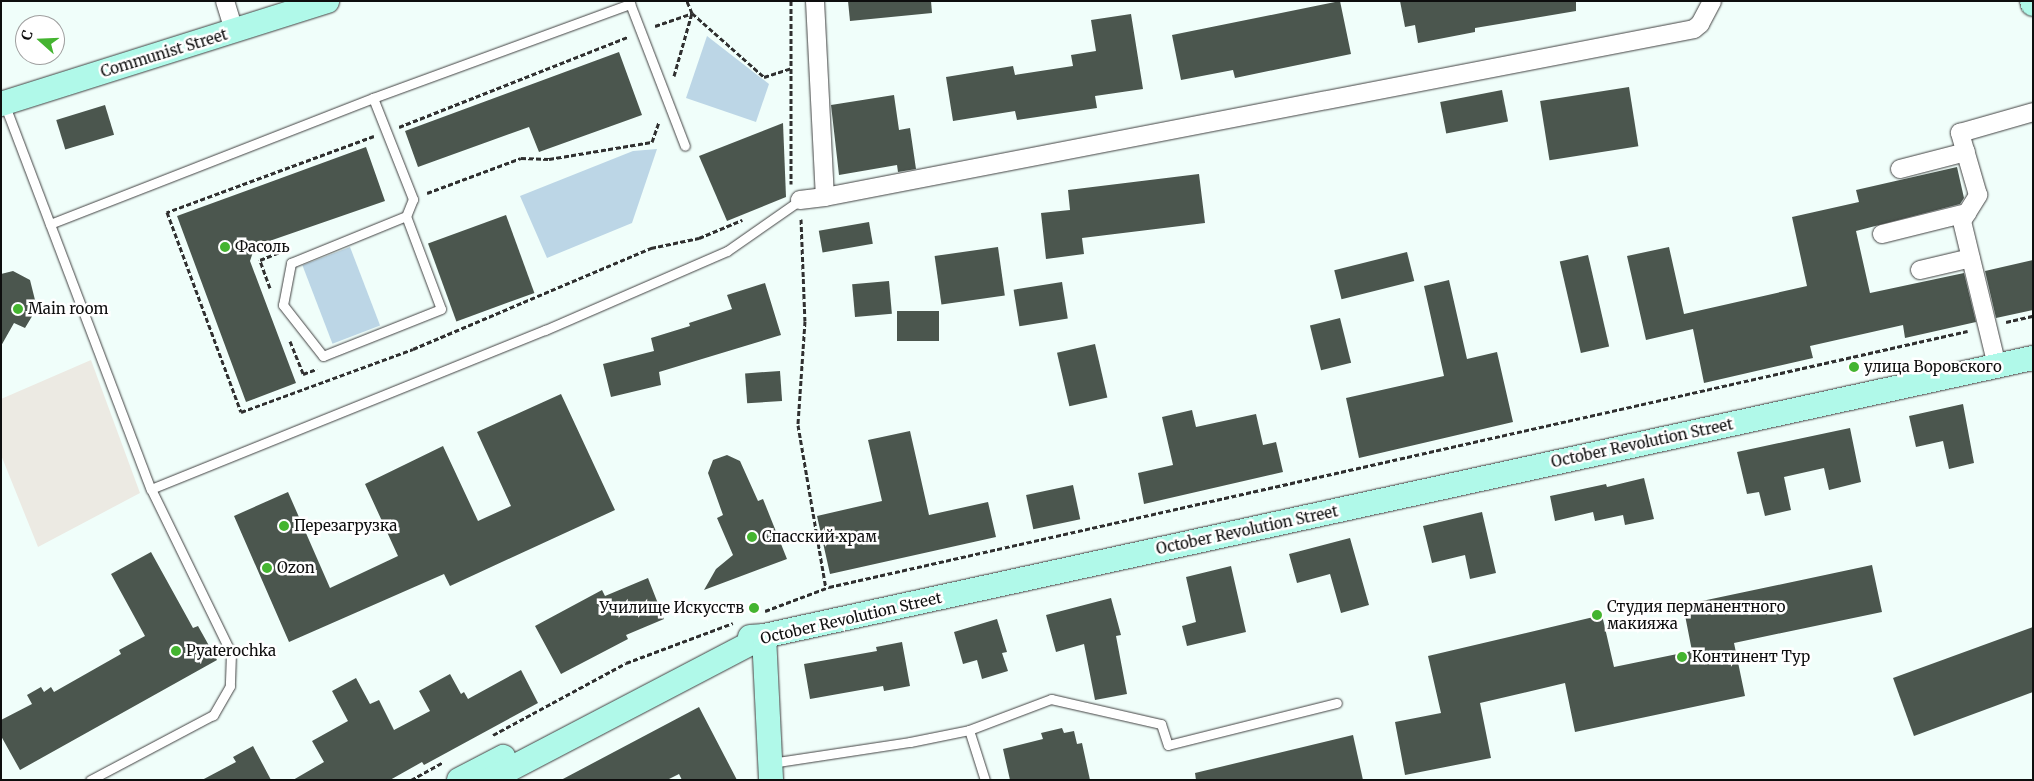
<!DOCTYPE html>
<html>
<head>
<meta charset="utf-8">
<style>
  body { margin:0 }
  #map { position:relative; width:2034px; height:781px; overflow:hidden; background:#f0fefa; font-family:Merriweather,serif }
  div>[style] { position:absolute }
  .industrial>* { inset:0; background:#eceae3 }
  .green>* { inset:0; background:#bcd6e6; transform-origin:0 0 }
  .building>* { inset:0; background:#4b564e; transform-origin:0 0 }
  .path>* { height:3px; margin-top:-1.5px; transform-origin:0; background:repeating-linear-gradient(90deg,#303030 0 5px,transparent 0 7.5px) }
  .roads { filter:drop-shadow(0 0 1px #414141) drop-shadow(0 0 1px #414141) }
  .lane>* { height:9px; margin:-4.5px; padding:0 4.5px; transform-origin:4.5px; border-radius:4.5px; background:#fff }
  .street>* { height:18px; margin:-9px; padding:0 9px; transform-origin:9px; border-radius:9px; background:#fff }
  .secondary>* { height:24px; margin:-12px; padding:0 12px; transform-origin:12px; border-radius:12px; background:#b0f9e9 }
  .dots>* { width:14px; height:14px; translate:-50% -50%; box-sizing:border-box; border:2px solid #fff; border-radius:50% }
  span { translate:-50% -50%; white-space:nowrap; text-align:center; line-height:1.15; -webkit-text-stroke:5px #fff; paint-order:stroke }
  .street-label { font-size:15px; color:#0e0e0e }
  .poi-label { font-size:15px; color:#0e0e0e }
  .left { translate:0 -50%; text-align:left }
  .right { translate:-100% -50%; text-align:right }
  .frame { position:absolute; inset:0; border:2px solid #0e0e0e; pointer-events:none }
  .north { position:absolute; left:15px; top:15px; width:50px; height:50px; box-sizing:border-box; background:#fff; border:1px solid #9f9f9f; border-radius:50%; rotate:290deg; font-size:14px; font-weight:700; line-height:20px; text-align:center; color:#0e0e0e }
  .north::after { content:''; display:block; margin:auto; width:18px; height:22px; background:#44b430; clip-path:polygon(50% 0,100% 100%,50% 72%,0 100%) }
</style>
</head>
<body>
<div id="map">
  <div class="industrial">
    <div style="clip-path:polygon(91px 360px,140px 493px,38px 547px,1px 455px,1px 399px)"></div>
  </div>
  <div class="green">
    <div style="clip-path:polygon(707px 36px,769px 84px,756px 122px,686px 98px)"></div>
    <div style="clip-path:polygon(657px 149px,632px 223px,547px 258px,520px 196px,633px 151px)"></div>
    <div style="left:350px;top:247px;width:84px;height:51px;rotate:69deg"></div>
  </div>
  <div class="building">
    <div style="clip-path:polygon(848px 1px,931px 1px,932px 13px,850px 21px)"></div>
    <div style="clip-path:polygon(1340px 1px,1351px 54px,1235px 78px,1233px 70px,1181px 80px,1172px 35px)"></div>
    <div style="clip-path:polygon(1400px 1px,1576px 1px,1576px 11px,1475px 28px,1475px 32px,1418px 43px,1415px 25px,1405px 27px)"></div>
    <div style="clip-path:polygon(1131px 14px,1143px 89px,1095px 96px,1097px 108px,1017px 120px,1015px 111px,953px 121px,946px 77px,1013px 66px,1015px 75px,1073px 66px,1071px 55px,1096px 51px,1091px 20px)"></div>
    <div style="clip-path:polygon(619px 52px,642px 115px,539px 152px,529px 127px,418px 167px,405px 131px)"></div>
    <div style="left:1629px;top:87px;width:60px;height:90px;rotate:81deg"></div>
    <div style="left:1502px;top:90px;width:32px;height:63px;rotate:79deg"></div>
    <div style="clip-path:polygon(894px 95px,899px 130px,910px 128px,916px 169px,898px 172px,897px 165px,839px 175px,831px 105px)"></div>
    <div style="left:105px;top:105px;width:31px;height:51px;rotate:73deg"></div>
    <div style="clip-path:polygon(783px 123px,786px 197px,727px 221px,699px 156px)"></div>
    <div style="clip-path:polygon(366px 147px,385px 201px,255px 246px,250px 261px,296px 383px,246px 402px,177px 216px)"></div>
    <div style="clip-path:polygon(1957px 167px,1964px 198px,1960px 204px,1856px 231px,1870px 293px,1964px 273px,1976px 322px,1905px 338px,1903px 325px,1810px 346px,1813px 358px,1704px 383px,1693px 329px,1646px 340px,1627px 256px,1669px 247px,1684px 314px,1807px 286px,1792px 217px,1859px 202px,1856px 190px)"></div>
    <div style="clip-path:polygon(1199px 174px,1205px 223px,1082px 238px,1084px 254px,1046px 259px,1041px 213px,1070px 210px,1068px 190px)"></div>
    <div style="left:506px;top:215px;width:83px;height:83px;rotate:70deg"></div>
    <div style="left:869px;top:222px;width:22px;height:51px;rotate:80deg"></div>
    <div style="left:998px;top:247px;width:49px;height:64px;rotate:82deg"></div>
    <div style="left:1407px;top:252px;width:30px;height:75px;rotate:76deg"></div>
    <div style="left:1588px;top:255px;width:94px;height:29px;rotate:77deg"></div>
    <div style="clip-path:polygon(2033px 260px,2033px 310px,1996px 318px,1985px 271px)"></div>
    <div style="clip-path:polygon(13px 271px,30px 280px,37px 308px,25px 328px,14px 323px,1px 346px,1px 274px)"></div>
    <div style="clip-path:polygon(1449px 280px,1467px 359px,1497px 352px,1513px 422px,1359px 458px,1346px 398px,1444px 376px,1424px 286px)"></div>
    <div style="left:889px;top:281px;width:33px;height:37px;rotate:85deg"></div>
    <div style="left:1062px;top:282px;width:37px;height:49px;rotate:81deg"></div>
    <div style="clip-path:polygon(765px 283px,781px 335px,659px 372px,661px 385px,611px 397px,603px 364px,654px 351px,651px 338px,690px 326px,689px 323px,732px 309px,727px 295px)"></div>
    <div style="left:939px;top:311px;width:30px;height:42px;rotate:90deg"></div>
    <div style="left:1340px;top:318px;width:46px;height:31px;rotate:76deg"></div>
    <div style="left:1095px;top:344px;width:55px;height:39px;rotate:77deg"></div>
    <div style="left:780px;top:371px;width:30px;height:35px;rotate:86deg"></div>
    <div style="clip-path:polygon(561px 394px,615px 510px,450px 586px,444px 574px,289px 642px,234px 516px,288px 492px,330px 588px,398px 556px,365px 484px,443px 446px,478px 521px,511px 506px,477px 432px)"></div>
    <div style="clip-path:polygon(1963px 404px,1974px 463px,1949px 469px,1943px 441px,1916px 447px,1909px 416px)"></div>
    <div style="clip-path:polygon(1192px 410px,1196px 427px,1256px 414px,1263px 445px,1276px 442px,1283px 472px,1144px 504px,1138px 473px,1173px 465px,1162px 417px)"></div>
    <div style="clip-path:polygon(1850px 428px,1861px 482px,1829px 490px,1824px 468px,1784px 477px,1791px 510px,1765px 516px,1759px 492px,1747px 494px,1737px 452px)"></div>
    <div style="clip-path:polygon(910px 431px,929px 515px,988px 502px,996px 537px,830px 574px,817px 516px,882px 501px,868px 440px)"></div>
    <div style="clip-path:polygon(727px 455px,740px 461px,758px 501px,763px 499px,787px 559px,704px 590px,716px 569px,733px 555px,717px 518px,723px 515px,708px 473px,713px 460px)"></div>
    <div style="clip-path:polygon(1644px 478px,1654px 519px,1625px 525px,1623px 515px,1595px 521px,1593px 512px,1555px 521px,1550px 496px,1606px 484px,1607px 487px)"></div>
    <div style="left:1073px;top:485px;width:35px;height:48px;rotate:78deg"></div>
    <div style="clip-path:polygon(1482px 512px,1496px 573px,1470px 579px,1465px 555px,1432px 563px,1423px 526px)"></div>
    <div style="clip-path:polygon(1350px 538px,1369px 605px,1341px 613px,1330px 574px,1297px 583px,1289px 554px)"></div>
    <div style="clip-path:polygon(151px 552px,193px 628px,198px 626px,217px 660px,20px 770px,1px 736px,1px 720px,32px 704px,27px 695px,41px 687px,44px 692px,51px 687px,54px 692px,121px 654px,119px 650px,145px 636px,111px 574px)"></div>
    <div style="clip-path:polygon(1872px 565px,1882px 612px,1734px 643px,1745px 696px,1575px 732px,1565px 683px,1480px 703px,1491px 758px,1405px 775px,1395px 722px,1441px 713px,1428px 656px,1602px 615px,1614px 667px,1692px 651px,1683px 605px)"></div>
    <div style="clip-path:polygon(1231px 566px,1246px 632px,1187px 646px,1182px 626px,1196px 622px,1186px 577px)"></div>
    <div style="clip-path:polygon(648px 578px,664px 619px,626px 635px,628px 639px,561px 674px,535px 626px,602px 590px,605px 596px)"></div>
    <div style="clip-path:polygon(1111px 598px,1121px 635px,1116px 636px,1127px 694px,1095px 700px,1084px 644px,1056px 652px,1046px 615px)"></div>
    <div style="clip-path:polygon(997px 619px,1007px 652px,1002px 653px,1008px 671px,982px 679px,977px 660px,963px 664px,954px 632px)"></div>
    <div style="clip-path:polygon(2033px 627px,2033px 692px,1914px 736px,1893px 678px)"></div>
    <div style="clip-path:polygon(902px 642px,910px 686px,884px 691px,883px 686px,810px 699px,804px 664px,877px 651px,876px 647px)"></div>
    <div style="clip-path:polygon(521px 670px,538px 703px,424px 765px,422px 762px,390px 780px,293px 780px,324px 762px,312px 741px,348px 721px,332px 691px,356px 678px,370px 704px,379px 700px,394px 730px,430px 711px,419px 691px,450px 674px,461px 694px,464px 692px,468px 699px)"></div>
    <div style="clip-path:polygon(699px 707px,737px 780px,682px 780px,679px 774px,667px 780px,561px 780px)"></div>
    <div style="clip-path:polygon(1062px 728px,1064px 733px,1074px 731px,1077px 744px,1082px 743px,1090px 780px,1010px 780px,1003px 749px,1043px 739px,1041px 733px)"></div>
    <div style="clip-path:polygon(1353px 735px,1363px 780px,1196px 780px,1195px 773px)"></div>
    <div style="clip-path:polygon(253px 746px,271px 780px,202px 780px,236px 762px,233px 757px)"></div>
  </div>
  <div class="path">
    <div style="left:791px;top:1px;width:183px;rotate:90deg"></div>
    <div style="left:655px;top:26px;width:39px;rotate:-19deg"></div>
    <div style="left:692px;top:13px;width:13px;rotate:-113deg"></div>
    <div style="left:674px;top:76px;width:66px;rotate:-74.1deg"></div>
    <div style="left:692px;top:13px;width:96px;rotate:41.6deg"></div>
    <div style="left:764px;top:77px;width:28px;rotate:-18deg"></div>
    <div style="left:399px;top:127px;width:246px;rotate:-21.5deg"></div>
    <div style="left:374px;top:136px;width:221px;rotate:159.8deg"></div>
    <div style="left:167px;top:212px;width:213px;rotate:69.7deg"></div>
    <div style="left:241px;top:412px;width:183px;rotate:-20.1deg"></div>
    <div style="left:413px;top:349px;width:259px;rotate:-23deg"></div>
    <div style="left:651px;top:248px;width:49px;rotate:-11.8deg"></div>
    <div style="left:699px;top:238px;width:47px;rotate:-22.7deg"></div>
    <div style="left:427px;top:193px;width:100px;rotate:-20.4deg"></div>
    <div style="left:521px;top:158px;width:28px;rotate:2deg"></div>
    <div style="left:549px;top:159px;width:104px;rotate:-9.4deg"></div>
    <div style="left:652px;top:142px;width:21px;rotate:-71deg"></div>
    <div style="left:801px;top:219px;width:102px;rotate:87.8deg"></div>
    <div style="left:805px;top:321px;width:104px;rotate:93.9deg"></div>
    <div style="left:798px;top:425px;width:165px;rotate:80.3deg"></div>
    <div style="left:270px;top:288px;width:30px;rotate:-110deg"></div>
    <div style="left:260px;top:260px;width:22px;rotate:-22deg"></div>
    <div style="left:2006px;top:322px;width:28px;rotate:-13deg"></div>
    <div style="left:290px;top:341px;width:35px;rotate:68deg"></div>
    <div style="left:303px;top:374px;width:15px;rotate:-20deg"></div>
    <div style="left:765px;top:611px;width:68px;rotate:-20.6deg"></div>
    <div style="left:829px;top:587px;width:1167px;rotate:-12.67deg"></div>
    <div style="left:493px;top:735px;width:151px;rotate:-28.4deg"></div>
    <div style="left:626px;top:663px;width:114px;rotate:-20.5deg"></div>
    <div style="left:411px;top:780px;width:37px;rotate:-29deg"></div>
  </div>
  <div class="roads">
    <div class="lane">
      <div style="left:629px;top:1px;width:155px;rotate:68.9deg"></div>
      <div style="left:373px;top:98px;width:109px;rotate:68.4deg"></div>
      <div style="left:413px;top:199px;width:18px;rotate:112deg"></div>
      <div style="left:406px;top:216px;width:99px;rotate:69.4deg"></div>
      <div style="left:441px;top:309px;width:127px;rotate:158.3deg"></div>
      <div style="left:323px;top:356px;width:65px;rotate:-128.1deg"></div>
      <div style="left:283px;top:305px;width:43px;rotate:-79.2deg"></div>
      <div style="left:291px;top:263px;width:124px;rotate:-22.2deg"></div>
      <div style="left:4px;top:103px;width:413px;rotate:69.2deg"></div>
      <div style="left:151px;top:489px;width:182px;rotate:64deg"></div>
      <div style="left:231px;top:653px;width:33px;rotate:92deg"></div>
      <div style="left:230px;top:686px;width:34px;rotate:120deg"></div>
      <div style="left:213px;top:715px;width:139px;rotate:152.1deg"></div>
      <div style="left:50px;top:224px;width:347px;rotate:-21.3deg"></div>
      <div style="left:373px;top:98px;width:274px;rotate:-20.1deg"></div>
      <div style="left:151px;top:489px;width:425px;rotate:-22deg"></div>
      <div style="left:545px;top:330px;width:198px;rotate:-23.5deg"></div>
      <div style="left:727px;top:251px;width:89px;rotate:-34.9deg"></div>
      <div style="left:969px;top:730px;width:88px;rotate:-20.7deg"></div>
      <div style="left:1051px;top:699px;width:113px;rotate:12.8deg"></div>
      <div style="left:1161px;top:724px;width:22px;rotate:72deg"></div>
      <div style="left:1168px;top:745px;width:174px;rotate:-14deg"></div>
      <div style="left:771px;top:763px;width:141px;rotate:-8.6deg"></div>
      <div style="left:910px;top:742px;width:60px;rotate:-11.5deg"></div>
      <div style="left:969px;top:730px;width:52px;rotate:72.3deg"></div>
    </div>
    <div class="street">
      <div style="left:225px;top:1px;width:31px;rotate:73deg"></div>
      <div style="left:815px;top:1px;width:196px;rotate:87.1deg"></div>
      <div style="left:1900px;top:169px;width:68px;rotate:-14.4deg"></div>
      <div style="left:800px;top:200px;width:25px;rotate:-7deg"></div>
      <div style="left:825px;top:197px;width:885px;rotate:-10.94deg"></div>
      <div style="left:1694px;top:29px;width:8px;rotate:-40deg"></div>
      <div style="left:1700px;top:24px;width:26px;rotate:-62deg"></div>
      <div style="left:1882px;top:234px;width:88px;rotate:-13.9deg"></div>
      <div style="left:1920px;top:270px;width:52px;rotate:-13.2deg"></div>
      <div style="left:1997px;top:366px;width:149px;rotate:-103.6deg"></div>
      <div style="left:1962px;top:221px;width:31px;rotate:-58deg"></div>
      <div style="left:1978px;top:195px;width:65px;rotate:-106.2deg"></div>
      <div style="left:1960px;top:133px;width:76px;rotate:-16deg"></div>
    </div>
    <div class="secondary">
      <div style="left:2032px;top:1px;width:3px;rotate:72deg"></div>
      <div style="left:1px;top:104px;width:342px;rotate:-17.5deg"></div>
      <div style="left:750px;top:637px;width:14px;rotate:-4deg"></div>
      <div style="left:764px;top:636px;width:144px;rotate:87.2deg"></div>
      <div style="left:459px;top:780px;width:50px;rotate:-27.6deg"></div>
      <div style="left:489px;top:780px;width:310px;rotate:-27.6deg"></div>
      <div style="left:764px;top:636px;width:1299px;rotate:-12.36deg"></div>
    </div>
  </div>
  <div class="dots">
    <div style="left:225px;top:247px;background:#44b430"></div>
    <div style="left:18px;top:309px;background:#44b430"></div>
    <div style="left:1854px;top:367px;background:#44b430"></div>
    <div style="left:284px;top:526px;background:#44b430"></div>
    <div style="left:752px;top:537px;background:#44b430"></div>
    <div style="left:267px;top:568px;background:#44b430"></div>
    <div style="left:754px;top:608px;background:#44b430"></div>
    <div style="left:1597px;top:615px;background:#44b430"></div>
    <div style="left:176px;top:651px;background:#44b430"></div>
    <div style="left:1682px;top:657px;background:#44b430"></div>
  </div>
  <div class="street-label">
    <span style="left:164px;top:53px;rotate:-17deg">Communist Street</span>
    <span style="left:1642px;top:443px;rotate:-12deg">October Revolution Street</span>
    <span style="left:1247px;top:530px;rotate:-12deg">October Revolution Street</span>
    <span style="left:851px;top:618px;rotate:-13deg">October Revolution Street</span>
  </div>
  <div class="poi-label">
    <span class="left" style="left:235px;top:247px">Фасоль</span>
    <span class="left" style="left:28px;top:309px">Main room</span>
    <span class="left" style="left:1864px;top:367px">улица Воровского</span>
    <span class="left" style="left:294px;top:526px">Перезагрузка</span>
    <span class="left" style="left:762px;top:537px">Спасский храм</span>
    <span class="left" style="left:277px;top:568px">Ozon</span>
    <span class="left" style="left:1607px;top:615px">Студия перманентного<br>макияжа</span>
    <span class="right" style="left:744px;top:608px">Училище Искусств</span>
    <span class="left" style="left:186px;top:651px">Pyaterochka</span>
    <span class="left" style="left:1692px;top:657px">Континент Тур</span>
  </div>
  <div class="frame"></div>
  <div class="north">С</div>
</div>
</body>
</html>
